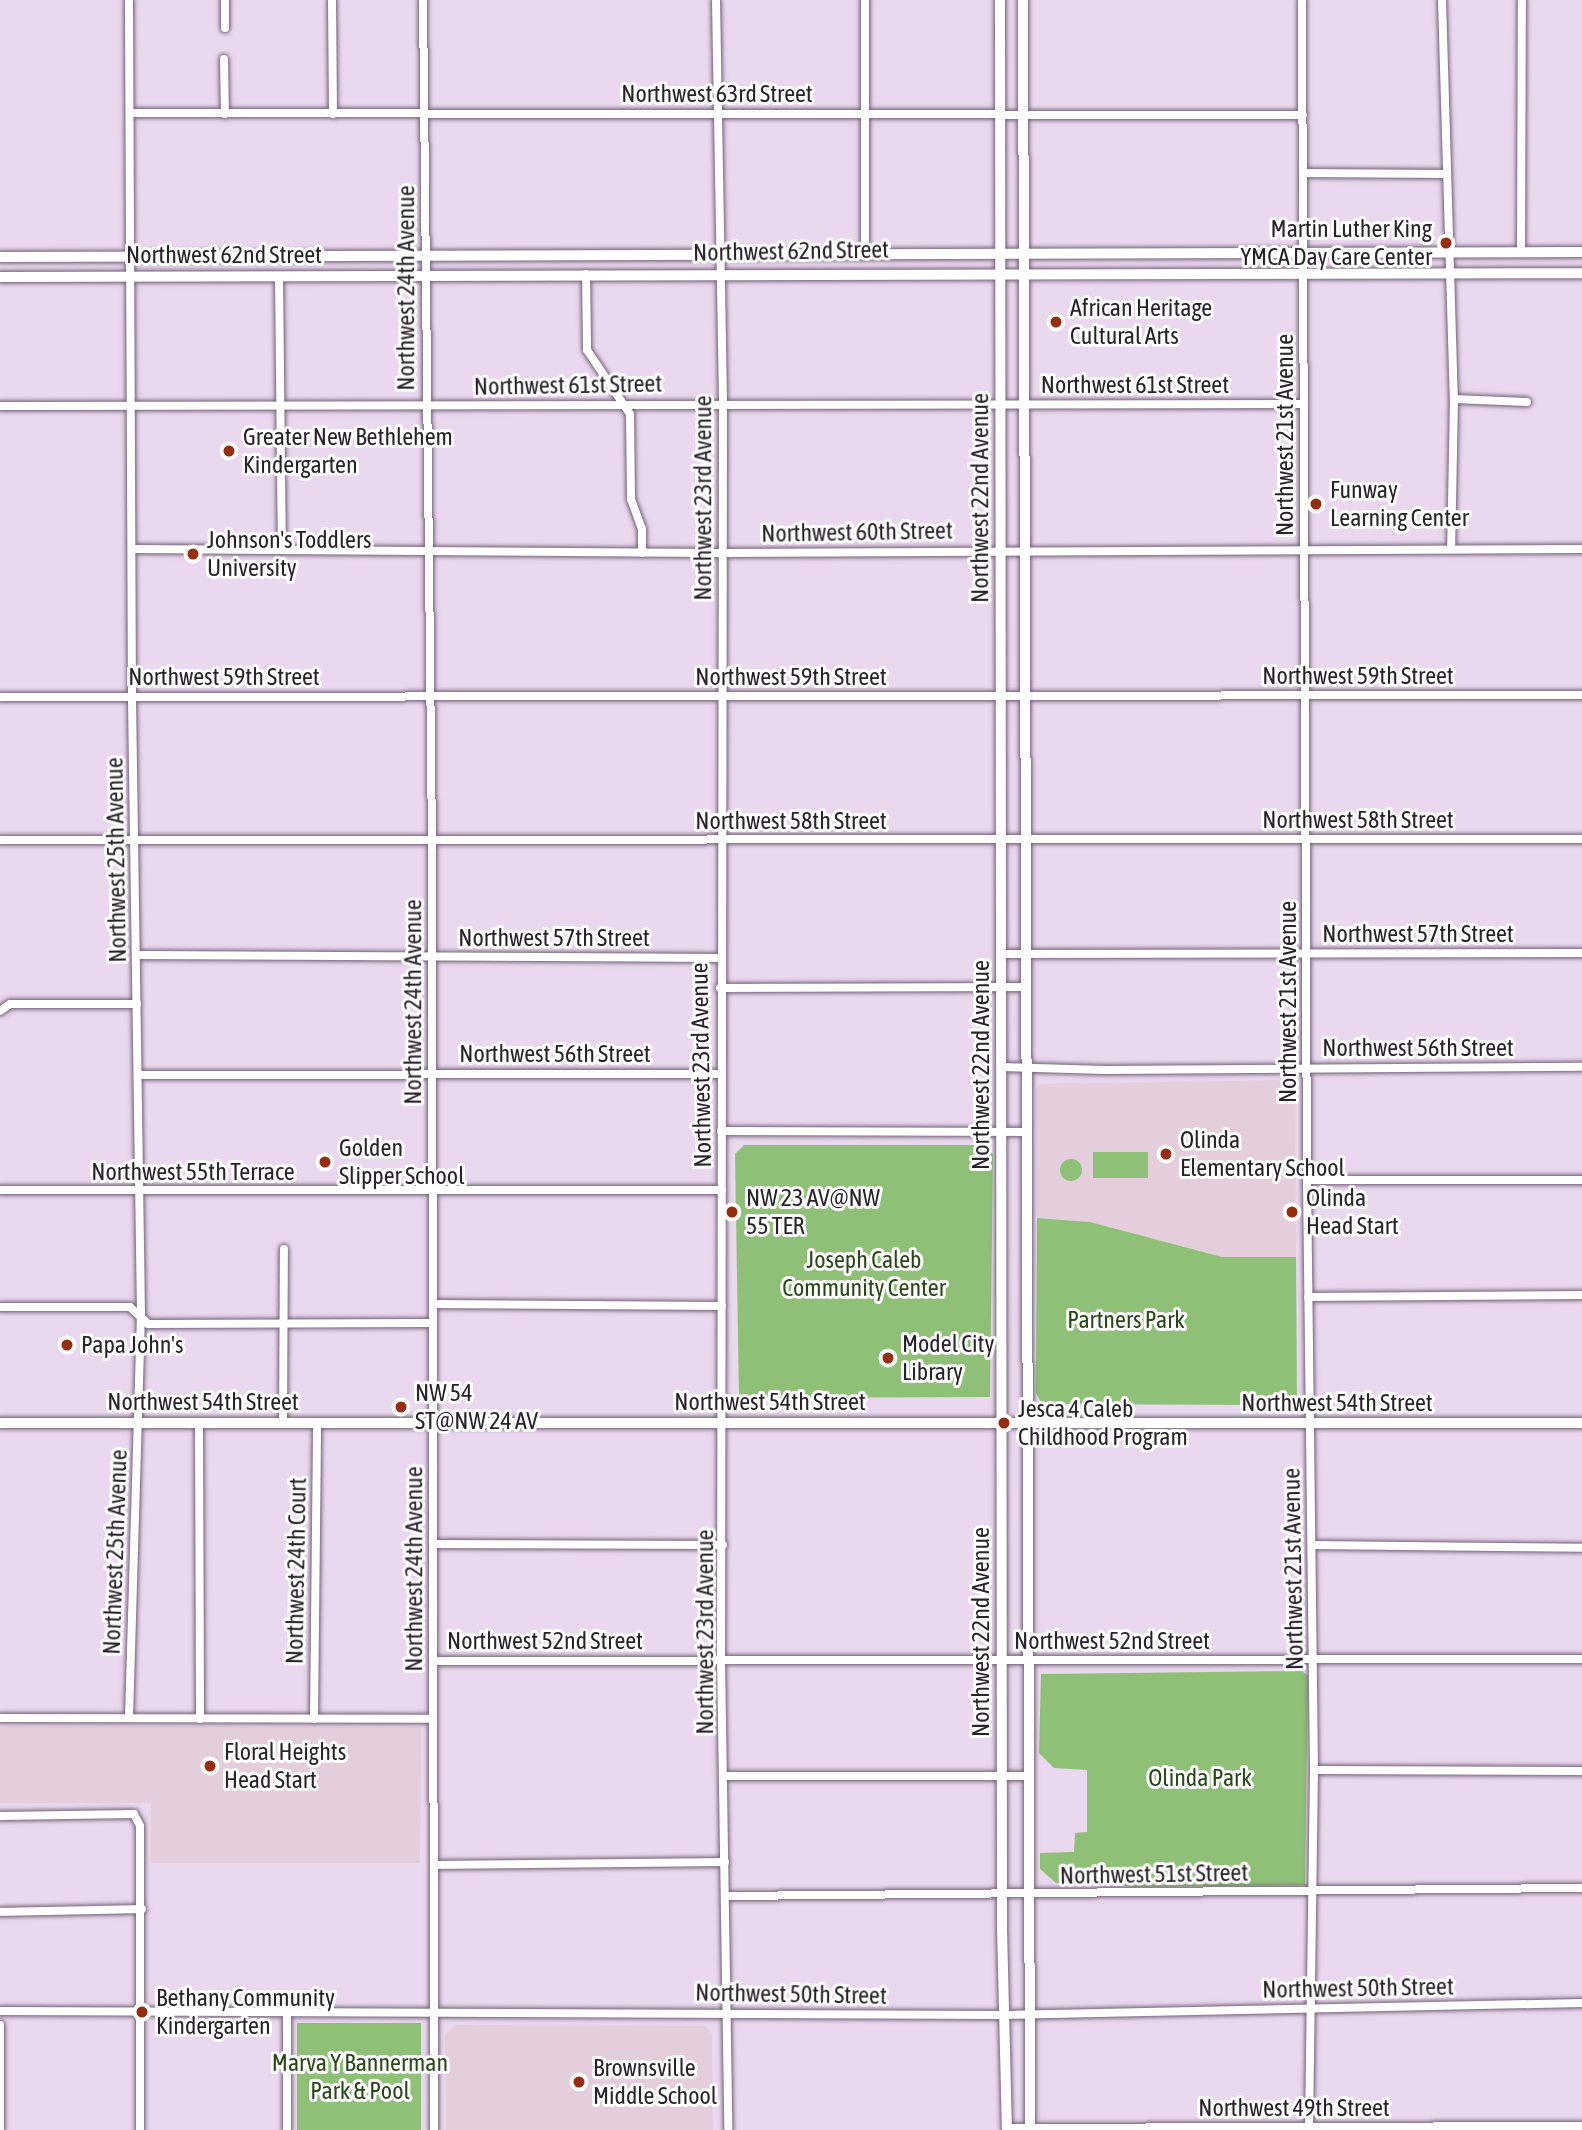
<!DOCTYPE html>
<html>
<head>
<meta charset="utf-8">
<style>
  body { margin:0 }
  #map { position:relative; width:1582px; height:2130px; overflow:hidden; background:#ead8ee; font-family:"Asap Condensed",sans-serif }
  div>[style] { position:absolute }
  .education>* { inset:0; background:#e4cedb }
  .green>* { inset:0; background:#8fc077; transform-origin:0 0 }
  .round { border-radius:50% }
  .roads { filter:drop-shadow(0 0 2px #716275) drop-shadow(0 0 2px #716275) }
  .street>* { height:8px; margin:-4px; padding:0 4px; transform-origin:4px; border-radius:4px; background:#fff }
  .secondary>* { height:10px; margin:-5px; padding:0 5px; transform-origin:5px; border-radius:5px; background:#fff }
  .dots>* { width:19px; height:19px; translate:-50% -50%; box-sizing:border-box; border:4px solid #fff; border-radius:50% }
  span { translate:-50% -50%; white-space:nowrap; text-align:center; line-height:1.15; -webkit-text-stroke:6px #fff; paint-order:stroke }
  .street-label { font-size:24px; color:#29222a }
  .poi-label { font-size:24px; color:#29222a }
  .right { translate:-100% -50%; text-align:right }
  .left { translate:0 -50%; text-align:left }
  .park-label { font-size:24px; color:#274915 }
</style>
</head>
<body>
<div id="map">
  <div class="education">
    <div style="clip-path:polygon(1287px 1080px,1295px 1090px,1296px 1257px,1222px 1257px,1090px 1222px,1037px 1218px,1036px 1088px,1040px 1084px)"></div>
    <div style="clip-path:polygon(9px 1726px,421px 1727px,420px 1863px,151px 1863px,151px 1803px,0 1803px,0 1728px)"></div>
    <div style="clip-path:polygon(455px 2025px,704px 2026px,712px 2034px,713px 2130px,446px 2130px,445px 2034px)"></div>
  </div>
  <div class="green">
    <div style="clip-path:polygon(744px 1145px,984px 1145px,993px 1154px,990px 1397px,739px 1398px,735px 1154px)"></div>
    <div style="left:1093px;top:1152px;width:55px;height:26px"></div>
    <div class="round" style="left:1060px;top:1159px;width:22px;height:22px"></div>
    <div style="clip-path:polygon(1037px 1218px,1090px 1222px,1222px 1257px,1296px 1257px,1297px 1405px,1042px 1404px,1036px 1393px)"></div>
    <div style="clip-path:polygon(1302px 1671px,1308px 1676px,1305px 1885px,1133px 1887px,1092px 1879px,1069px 1884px,1056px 1883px,1040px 1869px,1040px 1853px,1074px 1852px,1075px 1833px,1087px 1832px,1087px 1770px,1054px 1768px,1039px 1753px,1041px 1674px)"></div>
    <div style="left:297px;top:2023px;width:124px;height:107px"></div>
  </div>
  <div class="roads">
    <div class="street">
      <div style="left:332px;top:0;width:114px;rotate:89.5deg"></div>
      <div style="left:423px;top:0;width:843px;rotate:89.39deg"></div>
      <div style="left:432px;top:843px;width:1287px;rotate:89.91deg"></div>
      <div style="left:716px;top:0;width:403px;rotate:89deg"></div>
      <div style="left:723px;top:403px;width:1256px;rotate:90.09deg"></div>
      <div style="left:721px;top:1659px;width:471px;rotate:89.1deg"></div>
      <div style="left:1302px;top:0;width:1180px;rotate:89.76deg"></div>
      <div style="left:1307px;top:1180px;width:590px;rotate:89.32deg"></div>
      <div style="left:1314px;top:1770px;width:360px;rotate:90.8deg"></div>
      <div style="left:1442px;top:0;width:399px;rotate:88.3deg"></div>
      <div style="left:1454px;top:399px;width:150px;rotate:91.1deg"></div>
      <div style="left:225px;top:28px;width:28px;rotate:-90deg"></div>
      <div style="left:224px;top:59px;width:55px;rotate:89deg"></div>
      <div style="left:131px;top:113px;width:1172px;rotate:0.1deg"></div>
      <div style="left:1303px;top:173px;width:143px;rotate:0.4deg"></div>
      <div style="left:1521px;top:250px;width:250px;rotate:-89.8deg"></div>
      <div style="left:865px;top:253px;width:253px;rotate:-90deg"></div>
      <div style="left:586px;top:274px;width:76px;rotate:89.2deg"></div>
      <div style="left:587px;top:350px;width:77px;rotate:56.1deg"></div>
      <div style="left:630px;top:414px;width:85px;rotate:89.3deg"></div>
      <div style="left:631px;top:499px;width:32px;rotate:70deg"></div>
      <div style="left:642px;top:529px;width:24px;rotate:90deg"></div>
      <div style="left:279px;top:276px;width:274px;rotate:89.4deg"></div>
      <div style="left:1454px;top:399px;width:73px;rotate:2.4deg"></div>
      <div style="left:0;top:406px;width:1304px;rotate:-0.09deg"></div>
      <div style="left:132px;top:549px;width:589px;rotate:0.39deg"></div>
      <div style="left:721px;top:553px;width:861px;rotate:-0.27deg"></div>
      <div style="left:0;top:697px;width:1582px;rotate:-0.07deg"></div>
      <div style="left:0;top:840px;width:1582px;rotate:-0.04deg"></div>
      <div style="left:1002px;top:954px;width:580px;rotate:-0.1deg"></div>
      <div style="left:137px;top:955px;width:583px;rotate:0.29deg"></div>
      <div style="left:720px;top:988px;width:306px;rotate:-0.2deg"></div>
      <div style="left:0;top:1011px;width:12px;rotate:-35deg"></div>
      <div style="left:10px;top:1004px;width:127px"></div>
      <div style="left:1002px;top:1067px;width:103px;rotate:1.7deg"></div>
      <div style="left:1105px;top:1070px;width:477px;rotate:-0.4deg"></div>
      <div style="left:138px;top:1075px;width:582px;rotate:-0.1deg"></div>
      <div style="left:721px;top:1131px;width:305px;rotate:0.2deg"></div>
      <div style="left:1307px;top:1180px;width:275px"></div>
      <div style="left:0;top:1190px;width:722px"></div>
      <div style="left:1308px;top:1297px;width:274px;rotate:-0.4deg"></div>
      <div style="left:433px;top:1304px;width:289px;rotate:0.4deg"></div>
      <div style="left:0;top:1307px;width:130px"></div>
      <div style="left:130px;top:1307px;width:25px;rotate:43deg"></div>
      <div style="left:148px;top:1324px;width:285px;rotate:-0.2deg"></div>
      <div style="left:199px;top:1423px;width:296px;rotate:89.8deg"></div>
      <div style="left:283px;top:1423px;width:174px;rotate:-89.7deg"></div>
      <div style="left:433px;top:1544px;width:290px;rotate:0.2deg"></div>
      <div style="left:1313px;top:1545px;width:269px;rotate:0.6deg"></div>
      <div style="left:433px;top:1661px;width:1149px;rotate:-0.1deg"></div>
      <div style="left:0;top:1718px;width:433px;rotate:0.1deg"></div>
      <div style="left:129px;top:1718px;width:404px;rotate:-88.3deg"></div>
      <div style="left:141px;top:1314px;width:617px;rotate:-90.84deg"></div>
      <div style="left:132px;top:697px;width:697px;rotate:-90.25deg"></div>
      <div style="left:314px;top:1719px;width:296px;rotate:-89.4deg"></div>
      <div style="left:1314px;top:1770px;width:268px;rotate:0.2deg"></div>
      <div style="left:726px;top:1776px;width:304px"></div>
      <div style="left:0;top:1816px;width:134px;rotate:-0.9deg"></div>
      <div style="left:134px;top:1814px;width:13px;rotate:63deg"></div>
      <div style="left:140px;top:1826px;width:304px;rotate:90deg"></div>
      <div style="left:434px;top:1865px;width:291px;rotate:-0.6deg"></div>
      <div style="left:726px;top:1896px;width:856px;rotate:-0.54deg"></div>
      <div style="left:0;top:1912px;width:142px;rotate:-1.2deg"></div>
      <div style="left:0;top:2011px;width:1002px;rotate:0.23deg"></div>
      <div style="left:1002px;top:2015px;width:580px;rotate:-1.19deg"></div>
      <div style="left:287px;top:2011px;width:119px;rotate:90deg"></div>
      <div style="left:0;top:2025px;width:105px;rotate:90deg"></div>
      <div style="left:1007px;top:2128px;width:575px;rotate:-0.2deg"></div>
    </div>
    <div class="secondary">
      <div style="left:1000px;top:0;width:1928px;rotate:89.94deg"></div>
      <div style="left:1002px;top:1928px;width:202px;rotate:88.6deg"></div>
      <div style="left:1023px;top:0;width:2130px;rotate:89.81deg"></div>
      <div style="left:0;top:257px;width:1582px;rotate:-0.18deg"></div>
      <div style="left:0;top:277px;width:1582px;rotate:-0.14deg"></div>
      <div style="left:0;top:1423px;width:1582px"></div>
    </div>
  </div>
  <div class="dots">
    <div style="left:1446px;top:243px;background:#962e0e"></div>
    <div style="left:1056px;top:322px;background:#962e0e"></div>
    <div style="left:229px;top:451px;background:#962e0e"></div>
    <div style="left:1316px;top:504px;background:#962e0e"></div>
    <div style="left:193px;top:554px;background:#962e0e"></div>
    <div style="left:1166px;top:1154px;background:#962e0e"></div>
    <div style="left:325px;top:1162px;background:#962e0e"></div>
    <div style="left:732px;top:1212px;background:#962e0e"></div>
    <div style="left:1292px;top:1212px;background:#962e0e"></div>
    <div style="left:67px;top:1345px;background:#962e0e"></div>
    <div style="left:888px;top:1358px;background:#962e0e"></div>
    <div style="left:401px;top:1407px;background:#962e0e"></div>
    <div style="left:1004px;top:1423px;background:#962e0e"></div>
    <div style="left:210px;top:1766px;background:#962e0e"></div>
    <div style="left:142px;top:2012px;background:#962e0e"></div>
    <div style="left:579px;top:2082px;background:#962e0e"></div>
  </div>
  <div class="street-label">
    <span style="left:717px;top:94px">Northwest 63rd Street</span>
    <span style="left:791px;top:251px;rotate:-1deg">Northwest 62nd Street</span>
    <span style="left:224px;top:255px">Northwest 62nd Street</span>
    <span style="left:406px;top:288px;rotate:-90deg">Northwest 24th Avenue</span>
    <span style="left:568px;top:385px;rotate:-1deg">Northwest 61st Street</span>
    <span style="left:1135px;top:385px">Northwest 61st Street</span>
    <span style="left:1285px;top:435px;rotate:-90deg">Northwest 21st Avenue</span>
    <span style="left:703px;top:498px;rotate:-90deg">Northwest 23rd Avenue</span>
    <span style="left:980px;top:498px;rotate:-90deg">Northwest 22nd Avenue</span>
    <span style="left:857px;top:532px;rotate:-1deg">Northwest 60th Street</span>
    <span style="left:1358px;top:676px">Northwest 59th Street</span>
    <span style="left:224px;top:677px">Northwest 59th Street</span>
    <span style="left:791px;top:677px">Northwest 59th Street</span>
    <span style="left:1358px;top:820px">Northwest 58th Street</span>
    <span style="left:791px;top:821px">Northwest 58th Street</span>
    <span style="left:116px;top:860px;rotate:-91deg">Northwest 25th Avenue</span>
    <span style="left:1418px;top:934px">Northwest 57th Street</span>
    <span style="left:554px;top:938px">Northwest 57th Street</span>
    <span style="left:413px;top:1002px;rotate:-90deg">Northwest 24th Avenue</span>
    <span style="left:1288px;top:1002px;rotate:-90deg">Northwest 21st Avenue</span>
    <span style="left:1418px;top:1048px">Northwest 56th Street</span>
    <span style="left:555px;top:1054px">Northwest 56th Street</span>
    <span style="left:701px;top:1065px;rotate:-91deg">Northwest 23rd Avenue</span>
    <span style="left:981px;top:1065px;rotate:-90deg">Northwest 22nd Avenue</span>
    <span style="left:193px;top:1172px">Northwest 55th Terrace</span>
    <span style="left:203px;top:1402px">Northwest 54th Street</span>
    <span style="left:770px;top:1402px">Northwest 54th Street</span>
    <span style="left:1337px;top:1403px">Northwest 54th Street</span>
    <span style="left:115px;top:1552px;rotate:-88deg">Northwest 25th Avenue</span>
    <span style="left:414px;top:1569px;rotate:-90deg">Northwest 24th Avenue</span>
    <span style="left:1293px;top:1569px;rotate:-91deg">Northwest 21st Avenue</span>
    <span style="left:296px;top:1571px;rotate:-89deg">Northwest 24th Court</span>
    <span style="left:705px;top:1632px;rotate:-90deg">Northwest 23rd Avenue</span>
    <span style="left:981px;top:1632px;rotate:-90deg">Northwest 22nd Avenue</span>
    <span style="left:545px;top:1641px">Northwest 52nd Street</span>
    <span style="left:1112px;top:1641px">Northwest 52nd Street</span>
    <span style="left:1154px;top:1874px;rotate:-1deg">Northwest 51st Street</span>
    <span style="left:1358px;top:1988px;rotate:-1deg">Northwest 50th Street</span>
    <span style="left:791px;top:1994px;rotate:1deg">Northwest 50th Street</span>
    <span style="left:1294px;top:2108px">Northwest 49th Street</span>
  </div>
  <div class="poi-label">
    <span class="right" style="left:1432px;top:243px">Martin Luther King<br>YMCA Day Care Center</span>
    <span class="left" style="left:1070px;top:322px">African Heritage<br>Cultural Arts</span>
    <span class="left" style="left:243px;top:451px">Greater New Bethlehem<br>Kindergarten</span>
    <span class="left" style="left:1330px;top:504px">Funway<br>Learning Center</span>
    <span class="left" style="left:207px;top:554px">Johnson's Toddlers<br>University</span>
    <span class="left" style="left:1180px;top:1154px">Olinda<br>Elementary School</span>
    <span class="left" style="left:339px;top:1162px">Golden<br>Slipper School</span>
    <span class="left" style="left:746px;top:1212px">NW 23 AV@NW<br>55 TER</span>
    <span class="left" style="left:1306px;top:1212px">Olinda<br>Head Start</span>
    <span class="left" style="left:902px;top:1358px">Model City<br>Library</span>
    <span class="left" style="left:81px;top:1345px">Papa John's</span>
    <span class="left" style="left:415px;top:1407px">NW 54<br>ST@NW 24 AV</span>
    <span class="left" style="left:1018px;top:1423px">Jesca 4 Caleb<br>Childhood Program</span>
    <span class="left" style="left:224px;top:1766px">Floral Heights<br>Head Start</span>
    <span class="left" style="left:156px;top:2012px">Bethany Community<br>Kindergarten</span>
    <span class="left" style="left:593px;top:2082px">Brownsville<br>Middle School</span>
  </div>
  <div class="park-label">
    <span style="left:864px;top:1274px">Joseph Caleb<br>Community Center</span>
    <span style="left:1126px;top:1320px">Partners Park</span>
    <span style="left:1200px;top:1778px">Olinda Park</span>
    <span style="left:360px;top:2077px">Marva Y Bannerman<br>Park &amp; Pool</span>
  </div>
</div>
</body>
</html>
